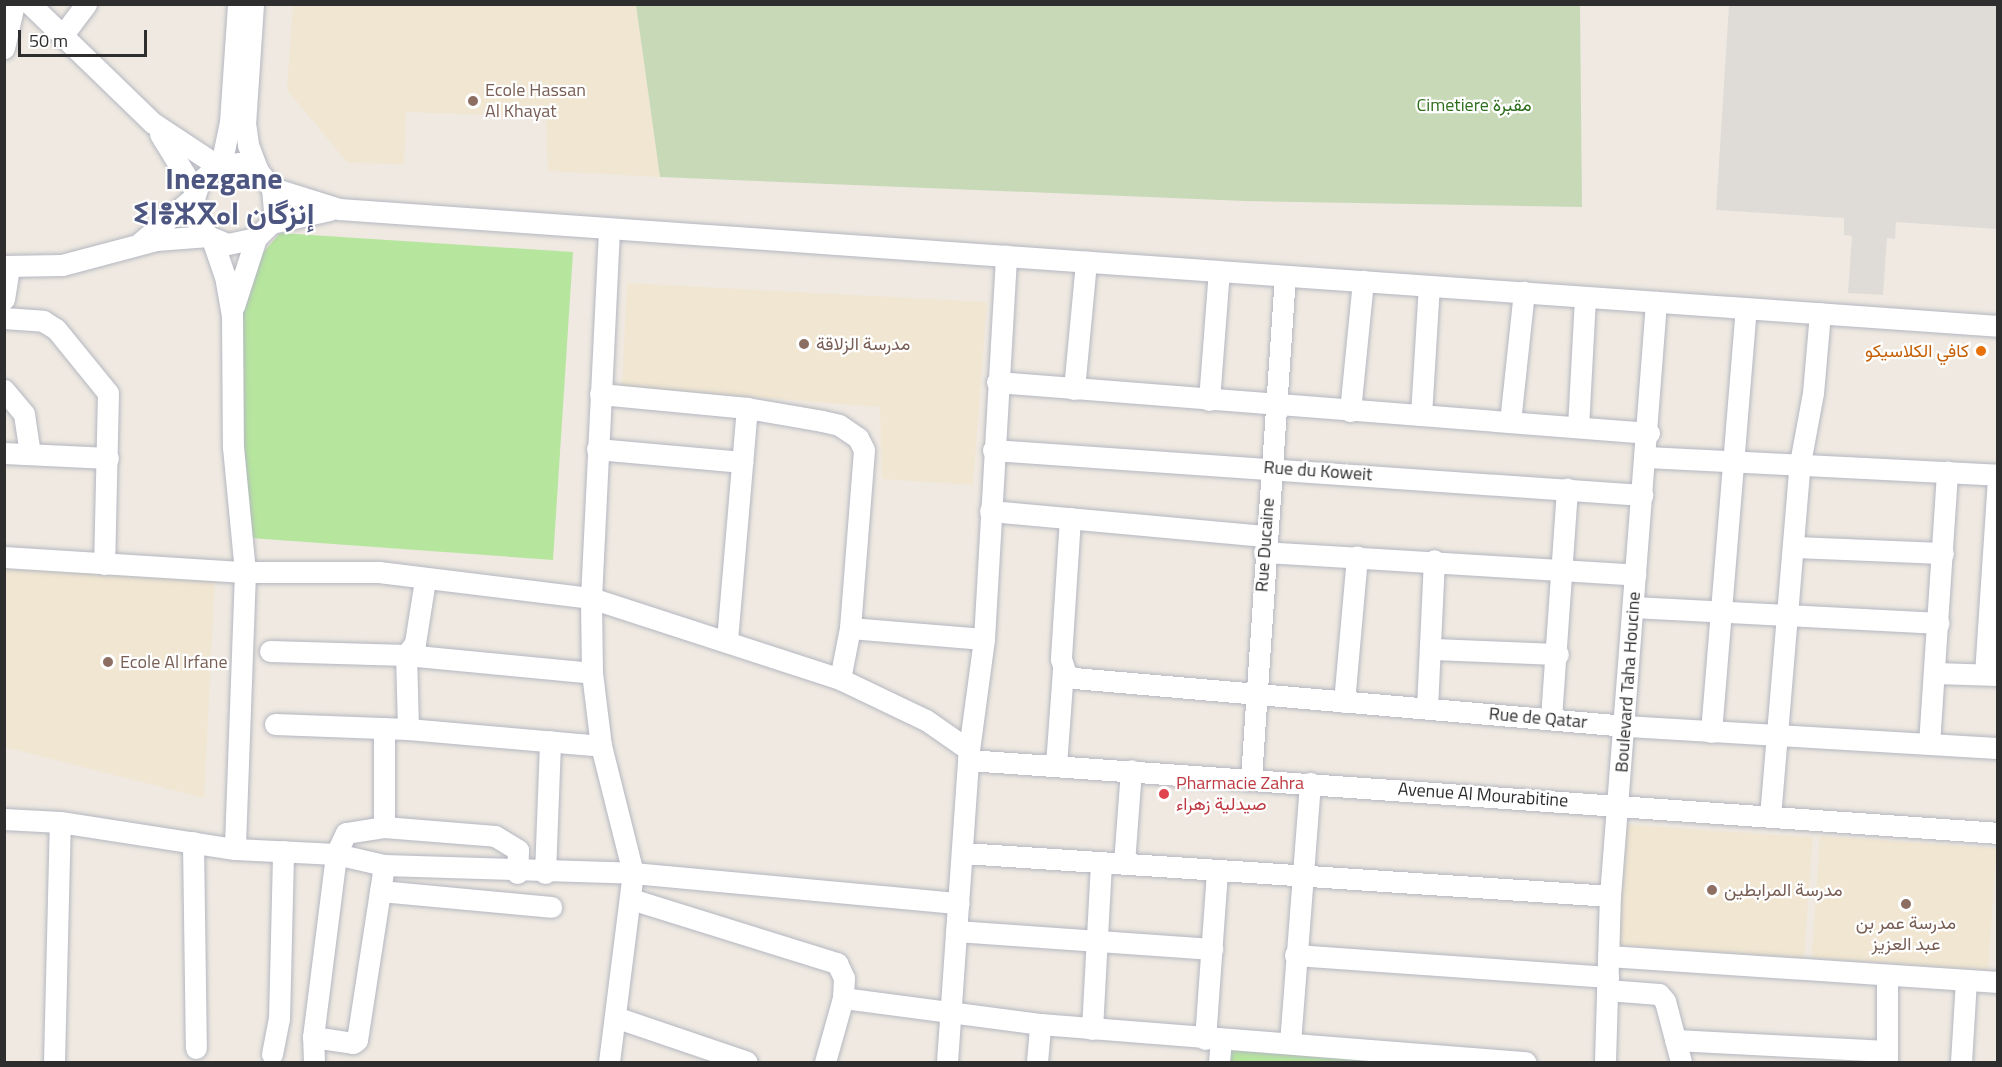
<!DOCTYPE html>
<html>
<head>
<meta charset="utf-8">
<style>
  body { margin:0 }
  #map { position:relative; width:2002px; height:1067px; overflow:hidden; background:#efe9e1; font-family:"Titillium Web",Vazirmatn,"Noto Sans Tifinagh",sans-serif }
  div>[style] { position:absolute }
  .education>* { inset:0; background:#f0e6d1; transform-origin:0 0 }
  .green>* { inset:0; background:#b6e59e }
  .cemetery>* { inset:0; background:#c8d9b8 }
  .plaza>* { inset:0; background:#dfdcd8 }
  .roads { filter:drop-shadow(0 0 2px #b4b7c1) drop-shadow(0 0 2px #b4b7c1) }
  .street>* { height:21px; margin:-10.5px; padding:0 10.5px; transform-origin:10.5px; border-radius:10.5px; background:#fff }
  .dots>* { width:16px; height:16px; translate:-50% -50%; box-sizing:border-box; border:3px solid #fff; border-radius:50% }
  span { translate:-50% -50%; white-space:nowrap; text-align:center; line-height:1.15; -webkit-text-stroke:4.5px #fff; paint-order:stroke }
  .education-label { font-size:18px; color:#785e54 }
  .left { translate:0 -50%; text-align:left }
  .park-label { font-size:18px; color:#2c6e1b }
  .food-label { font-size:18px; color:#c56008 }
  .right { translate:-100% -50%; text-align:right }
  .street-label { font-size:18px; color:#2e2e2e }
  .health-label { font-size:18px; color:#be3a42 }
  .town-label { font-size:30px; color:#4d5680; font-weight:700 }
  .frame { position:absolute; inset:0; border:6px solid #2e2e2e; pointer-events:none }
  .scale { position:absolute; left:18px; top:30px; width:129px; height:27px; box-sizing:border-box; border:3px solid #2e2e2e; border-top:0; padding-left:8px; font-size:18px; line-height:21px; white-space:nowrap; color:#2e2e2e; -webkit-text-stroke:4px #fff; paint-order:stroke }
</style>
</head>
<body>
<div id="map">
  <div class="education">
    <div style="clip-path:polygon(293px 5px,636px 5px,660px 177px,548px 171px,546px 117px,406px 112px,404px 164px,348px 163px,287px 90px)"></div>
    <div style="clip-path:polygon(627px 283px,987px 302px,973px 485px,882px 479px,880px 407px,622px 387px)"></div>
    <div style="clip-path:polygon(4px 566px,215px 577px,204px 798px,5px 747px)"></div>
    <div style="left:1619px;top:824px;width:194px;height:121px;rotate:4deg"></div>
    <div style="left:1820px;top:836px;width:177px;height:122px;rotate:4deg"></div>
  </div>
  <div class="green">
    <div style="clip-path:polygon(280px 233px,573px 252px,553px 560px,251px 538px,234px 454px,242px 277px)"></div>
    <div style="clip-path:polygon(1221px 1049px,1399px 1060px,1399px 1062px,1221px 1062px)"></div>
  </div>
  <div class="cemetery">
    <div style="clip-path:polygon(636px 5px,1580px 5px,1582px 207px,1245px 201px,660px 177px)"></div>
  </div>
  <div class="plaza">
    <div style="clip-path:polygon(1729px 5px,1997px 5px,1997px 229px,1896px 222px,1895px 239px,1887px 238px,1883px 295px,1848px 293px,1852px 236px,1844px 235px,1844px 218px,1716px 210px)"></div>
  </div>
  <div class="roads">
    <div class="street">
      <div style="left:30px;top:4px;width:171px;rotate:44.1deg"></div>
      <div style="left:153px;top:123px;width:78px;rotate:33.5deg"></div>
      <div style="left:253px;top:4px;width:119px;rotate:93.8deg"></div>
      <div style="left:245px;top:123px;width:22px;rotate:82deg"></div>
      <div style="left:248px;top:145px;width:28px;rotate:69deg"></div>
      <div style="left:62px;top:36px;width:40px;rotate:-53deg"></div>
      <div style="left:4px;top:48px;width:45px;rotate:-77.2deg"></div>
      <div style="left:160px;top:134px;width:67px;rotate:58.4deg"></div>
      <div style="left:221px;top:165px;width:44px;rotate:-78.2deg"></div>
      <div style="left:230px;top:122px;width:118px;rotate:-86.1deg"></div>
      <div style="left:272px;top:188px;width:24px;rotate:85deg"></div>
      <div style="left:274px;top:212px;width:11px;rotate:105deg"></div>
      <div style="left:271px;top:223px;width:21px;rotate:135deg"></div>
      <div style="left:256px;top:238px;width:30px;rotate:168deg"></div>
      <div style="left:227px;top:244px;width:21px;rotate:-157deg"></div>
      <div style="left:208px;top:236px;width:19px;rotate:-126deg"></div>
      <div style="left:197px;top:221px;width:24px;rotate:-97deg"></div>
      <div style="left:194px;top:197px;width:17px;rotate:-69deg"></div>
      <div style="left:200px;top:181px;width:23px;rotate:-40deg"></div>
      <div style="left:218px;top:166px;width:22px;rotate:-8deg"></div>
      <div style="left:240px;top:163px;width:20px;rotate:24deg"></div>
      <div style="left:258px;top:171px;width:22px;rotate:51deg"></div>
      <div style="left:272px;top:188px;width:70px;rotate:17.4deg"></div>
      <div style="left:339px;top:209px;width:1663px;rotate:4.03deg"></div>
      <div style="left:271px;top:223px;width:60px;rotate:-12.4deg"></div>
      <div style="left:212px;top:239px;width:39px;rotate:71deg"></div>
      <div style="left:225px;top:276px;width:40px;rotate:80deg"></div>
      <div style="left:232px;top:315px;width:132px;rotate:89.6deg"></div>
      <div style="left:233px;top:447px;width:126px;rotate:84.5deg"></div>
      <div style="left:245px;top:572px;width:277px;rotate:92.1deg"></div>
      <div style="left:141px;top:242px;width:70px;rotate:-40.3deg"></div>
      <div style="left:4px;top:266px;width:58px;rotate:-1deg"></div>
      <div style="left:62px;top:265px;width:97px;rotate:-14.9deg"></div>
      <div style="left:156px;top:240px;width:52px;rotate:-4.4deg"></div>
      <div style="left:4px;top:299px;width:32px;rotate:-81deg"></div>
      <div style="left:234px;top:306px;width:71px;rotate:-72.1deg"></div>
      <div style="left:4px;top:318px;width:39px;rotate:4deg"></div>
      <div style="left:43px;top:321px;width:15px;rotate:32deg"></div>
      <div style="left:56px;top:329px;width:82px;rotate:50.9deg"></div>
      <div style="left:108px;top:393px;width:171px;rotate:91.3deg"></div>
      <div style="left:997px;top:382px;width:654px;rotate:4.47deg"></div>
      <div style="left:1074px;top:389px;width:128px;rotate:-84.6deg"></div>
      <div style="left:4px;top:390px;width:31px;rotate:50deg"></div>
      <div style="left:24px;top:414px;width:40px;rotate:81.5deg"></div>
      <div style="left:600px;top:394px;width:148px;rotate:5.4deg"></div>
      <div style="left:747px;top:408px;width:76px;rotate:9.8deg"></div>
      <div style="left:822px;top:421px;width:17px;rotate:13deg"></div>
      <div style="left:839px;top:425px;width:23px;rotate:34deg"></div>
      <div style="left:858px;top:438px;width:13px;rotate:63deg"></div>
      <div style="left:864px;top:450px;width:179px;rotate:94.5deg"></div>
      <div style="left:850px;top:628px;width:52px;rotate:101.1deg"></div>
      <div style="left:1209px;top:400px;width:129px;rotate:-85.6deg"></div>
      <div style="left:1350px;top:411px;width:131px;rotate:-84.3deg"></div>
      <div style="left:1421px;top:415px;width:129px;rotate:-86.5deg"></div>
      <div style="left:1510px;top:422px;width:131px;rotate:-83.9deg"></div>
      <div style="left:1578px;top:427px;width:130px;rotate:-86.9deg"></div>
      <div style="left:597px;top:449px;width:146px;rotate:5.1deg"></div>
      <div style="left:993px;top:450px;width:651px;rotate:3.97deg"></div>
      <div style="left:4px;top:453px;width:104px;rotate:2.8deg"></div>
      <div style="left:1647px;top:457px;width:351px;rotate:2.9deg"></div>
      <div style="left:990px;top:511px;width:276px;rotate:5.2deg"></div>
      <div style="left:1070px;top:518px;width:141px;rotate:93.7deg"></div>
      <div style="left:1061px;top:659px;width:16px;rotate:72deg"></div>
      <div style="left:1066px;top:674px;width:9px;rotate:27deg"></div>
      <div style="left:1074px;top:678px;width:554px;rotate:4.97deg"></div>
      <div style="left:1626px;top:726px;width:373px;rotate:3.4deg"></div>
      <div style="left:1794px;top:547px;width:149px;rotate:2.3deg"></div>
      <div style="left:1264px;top:552px;width:372px;rotate:3.5deg"></div>
      <div style="left:4px;top:557px;width:241px;rotate:3.6deg"></div>
      <div style="left:245px;top:572px;width:134px"></div>
      <div style="left:379px;top:572px;width:214px;rotate:7deg"></div>
      <div style="left:591px;top:598px;width:262px;rotate:18deg"></div>
      <div style="left:840px;top:679px;width:95px;rotate:25.5deg"></div>
      <div style="left:926px;top:720px;width:52px;rotate:34.9deg"></div>
      <div style="left:1634px;top:607px;width:305px;rotate:3deg"></div>
      <div style="left:850px;top:628px;width:134px;rotate:4.7deg"></div>
      <div style="left:727px;top:640px;width:233px;rotate:-85.1deg"></div>
      <div style="left:1432px;top:649px;width:126px;rotate:2.3deg"></div>
      <div style="left:270px;top:651px;width:136px;rotate:1.7deg"></div>
      <div style="left:406px;top:655px;width:187px;rotate:5.5deg"></div>
      <div style="left:1935px;top:673px;width:62px;rotate:1.8deg"></div>
      <div style="left:1985px;top:674px;width:198px;rotate:-86.2deg"></div>
      <div style="left:1344px;top:702px;width:146px;rotate:-84.9deg"></div>
      <div style="left:1427px;top:708px;width:148px;rotate:-87.3deg"></div>
      <div style="left:1551px;top:718px;width:230px;rotate:-86deg"></div>
      <div style="left:275px;top:724px;width:133px;rotate:2.2deg"></div>
      <div style="left:408px;top:729px;width:194px;rotate:5deg"></div>
      <div style="left:408px;top:729px;width:74px;rotate:-91.5deg"></div>
      <div style="left:406px;top:655px;width:15px;rotate:-53deg"></div>
      <div style="left:415px;top:643px;width:64px;rotate:-81deg"></div>
      <div style="left:1711px;top:732px;width:425px;rotate:-85.3deg"></div>
      <div style="left:1929px;top:744px;width:273px;rotate:-86.2deg"></div>
      <div style="left:968px;top:760px;width:1033px;rotate:4.05deg"></div>
      <div style="left:1056px;top:765px;width:96px;rotate:-85.8deg"></div>
      <div style="left:1251px;top:778px;width:503px;rotate:-86.13deg"></div>
      <div style="left:1770px;top:817px;width:355px;rotate:-85.2deg"></div>
      <div style="left:1800px;top:463px;width:71px;rotate:-79.5deg"></div>
      <div style="left:1813px;top:393px;width:80px;rotate:-85deg"></div>
      <div style="left:4px;top:819px;width:56px;rotate:3.1deg"></div>
      <div style="left:60px;top:822px;width:177px;rotate:8.8deg"></div>
      <div style="left:235px;top:849px;width:101px;rotate:2.8deg"></div>
      <div style="left:336px;top:854px;width:49px;rotate:12.9deg"></div>
      <div style="left:384px;top:865px;width:249px;rotate:1.8deg"></div>
      <div style="left:633px;top:873px;width:327px;rotate:5.3deg"></div>
      <div style="left:384px;top:827px;width:99px;rotate:-90deg"></div>
      <div style="left:193px;top:842px;width:206px;rotate:89.2deg"></div>
      <div style="left:963px;top:853px;width:648px;rotate:3.8deg"></div>
      <div style="left:1124px;top:863px;width:93px;rotate:-85.7deg"></div>
      <div style="left:545px;top:873px;width:132px;rotate:-87.8deg"></div>
      <div style="left:380px;top:891px;width:172px;rotate:5.3deg"></div>
      <div style="left:631px;top:899px;width:216px;rotate:17.3deg"></div>
      <div style="left:837px;top:963px;width:17px;rotate:65deg"></div>
      <div style="left:844px;top:978px;width:20px;rotate:93deg"></div>
      <div style="left:956px;top:931px;width:257px;rotate:4deg"></div>
      <div style="left:1295px;top:955px;width:314px;rotate:4deg"></div>
      <div style="left:1608px;top:956px;width:391px;rotate:3.8deg"></div>
      <div style="left:1607px;top:990px;width:52px;rotate:4.4deg"></div>
      <div style="left:1659px;top:994px;width:9px;rotate:49deg"></div>
      <div style="left:1665px;top:1001px;width:63px;rotate:75.3deg"></div>
      <div style="left:615px;top:1017px;width:139px;rotate:18.8deg"></div>
      <div style="left:1092px;top:1029px;width:167px;rotate:-86.9deg"></div>
      <div style="left:313px;top:1037px;width:40px;rotate:8.5deg"></div>
      <div style="left:353px;top:1043px;width:5px;rotate:-37deg"></div>
      <div style="left:357px;top:1040px;width:177px;rotate:-81.2deg"></div>
      <div style="left:1205px;top:1039px;width:168px;rotate:-85.9deg"></div>
      <div style="left:1675px;top:1040px;width:212px;rotate:3deg"></div>
      <div style="left:1290px;top:1043px;width:261px;rotate:-85.6deg"></div>
      <div style="left:272px;top:1054px;width:36px;rotate:-79deg"></div>
      <div style="left:279px;top:1019px;width:168px;rotate:-88.6deg"></div>
      <div style="left:54px;top:1062px;width:240px;rotate:-88.6deg"></div>
      <div style="left:314px;top:1062px;width:25px;rotate:-92deg"></div>
      <div style="left:313px;top:1037px;width:184px;rotate:-82.8deg"></div>
      <div style="left:336px;top:854px;width:23px;rotate:-65deg"></div>
      <div style="left:346px;top:833px;width:38px;rotate:-9deg"></div>
      <div style="left:384px;top:827px;width:111px;rotate:4.6deg"></div>
      <div style="left:495px;top:836px;width:27px;rotate:31deg"></div>
      <div style="left:518px;top:850px;width:23px;rotate:92deg"></div>
      <div style="left:609px;top:1062px;width:191px;rotate:-82.8deg"></div>
      <div style="left:633px;top:873px;width:131px;rotate:-104.1deg"></div>
      <div style="left:601px;top:746px;width:74px;rotate:-97deg"></div>
      <div style="left:592px;top:673px;width:75px;rotate:-90.8deg"></div>
      <div style="left:591px;top:598px;width:370px;rotate:-87.2deg"></div>
      <div style="left:825px;top:1062px;width:66px;rotate:-74.3deg"></div>
      <div style="left:843px;top:998px;width:199px;rotate:7.5deg"></div>
      <div style="left:1040px;top:1024px;width:487px;rotate:4.5deg"></div>
      <div style="left:947px;top:1062px;width:313px;rotate:-86deg"></div>
      <div style="left:969px;top:750px;width:112px;rotate:-82.3deg"></div>
      <div style="left:984px;top:639px;width:384px;rotate:-86.7deg"></div>
      <div style="left:1037px;top:1062px;width:38px;rotate:-85deg"></div>
      <div style="left:1219px;top:1062px;width:22px;rotate:-85deg"></div>
      <div style="left:1605px;top:1062px;width:166px;rotate:-88.3deg"></div>
      <div style="left:1610px;top:896px;width:596px;rotate:-85.57deg"></div>
      <div style="left:1887px;top:1062px;width:87px;rotate:-90deg"></div>
      <div style="left:1961px;top:1062px;width:82px;rotate:-86.5deg"></div>
    </div>
  </div>
  <div class="dots">
    <div style="left:473px;top:101px;background:#8d6e63"></div>
    <div style="left:804px;top:344px;background:#8d6e63"></div>
    <div style="left:1981px;top:351px;background:#e8710a"></div>
    <div style="left:108px;top:662px;background:#8d6e63"></div>
    <div style="left:1164px;top:794px;background:#e0444e"></div>
    <div style="left:1712px;top:890px;background:#8d6e63"></div>
    <div style="left:1906px;top:904px;background:#8d6e63"></div>
  </div>
  <div class="education-label">
    <span class="left" style="left:485px;top:101px">Ecole Hassan<br>Al Khayat</span>
    <span class="left" style="left:816px;top:344px">مدرسة الزلاقة</span>
    <span class="left" style="left:120px;top:662px">Ecole Al Irfane</span>
    <span class="left" style="left:1724px;top:890px">مدرسة المرابطين</span>
    <span style="left:1906px;top:934px">مدرسة عمر بن<br>عبد العزيز</span>
  </div>
  <div class="park-label">
    <span style="left:1474px;top:105px">Cimetiere مقبرة</span>
  </div>
  <div class="food-label">
    <span class="right" style="left:1969px;top:351px">كافي الكلاسيكو</span>
  </div>
  <div class="street-label">
    <span style="left:1318px;top:471px;rotate:4deg">Rue du Koweit</span>
    <span style="left:1265px;top:545px;rotate:-86deg">Rue Ducaine</span>
    <span style="left:1628px;top:682px;rotate:-86deg">Boulevard Taha Houcine</span>
    <span style="left:1538px;top:718px;rotate:5deg">Rue de Qatar</span>
    <span style="left:1483px;top:795px;rotate:4deg">Avenue Al Mourabitine</span>
  </div>
  <div class="health-label">
    <span class="left" style="left:1176px;top:794px">Pharmacie Zahra<br>صيدلية زهراء</span>
  </div>
  <div class="town-label">
    <span style="left:224px;top:195px">Inezgane<br>ⵉⵏⴻⵣⴳⴰⵏ إنزگان</span>
  </div>
  <div class="frame"></div>
  <div class="scale">50 m</div>
</div>
</body>
</html>
